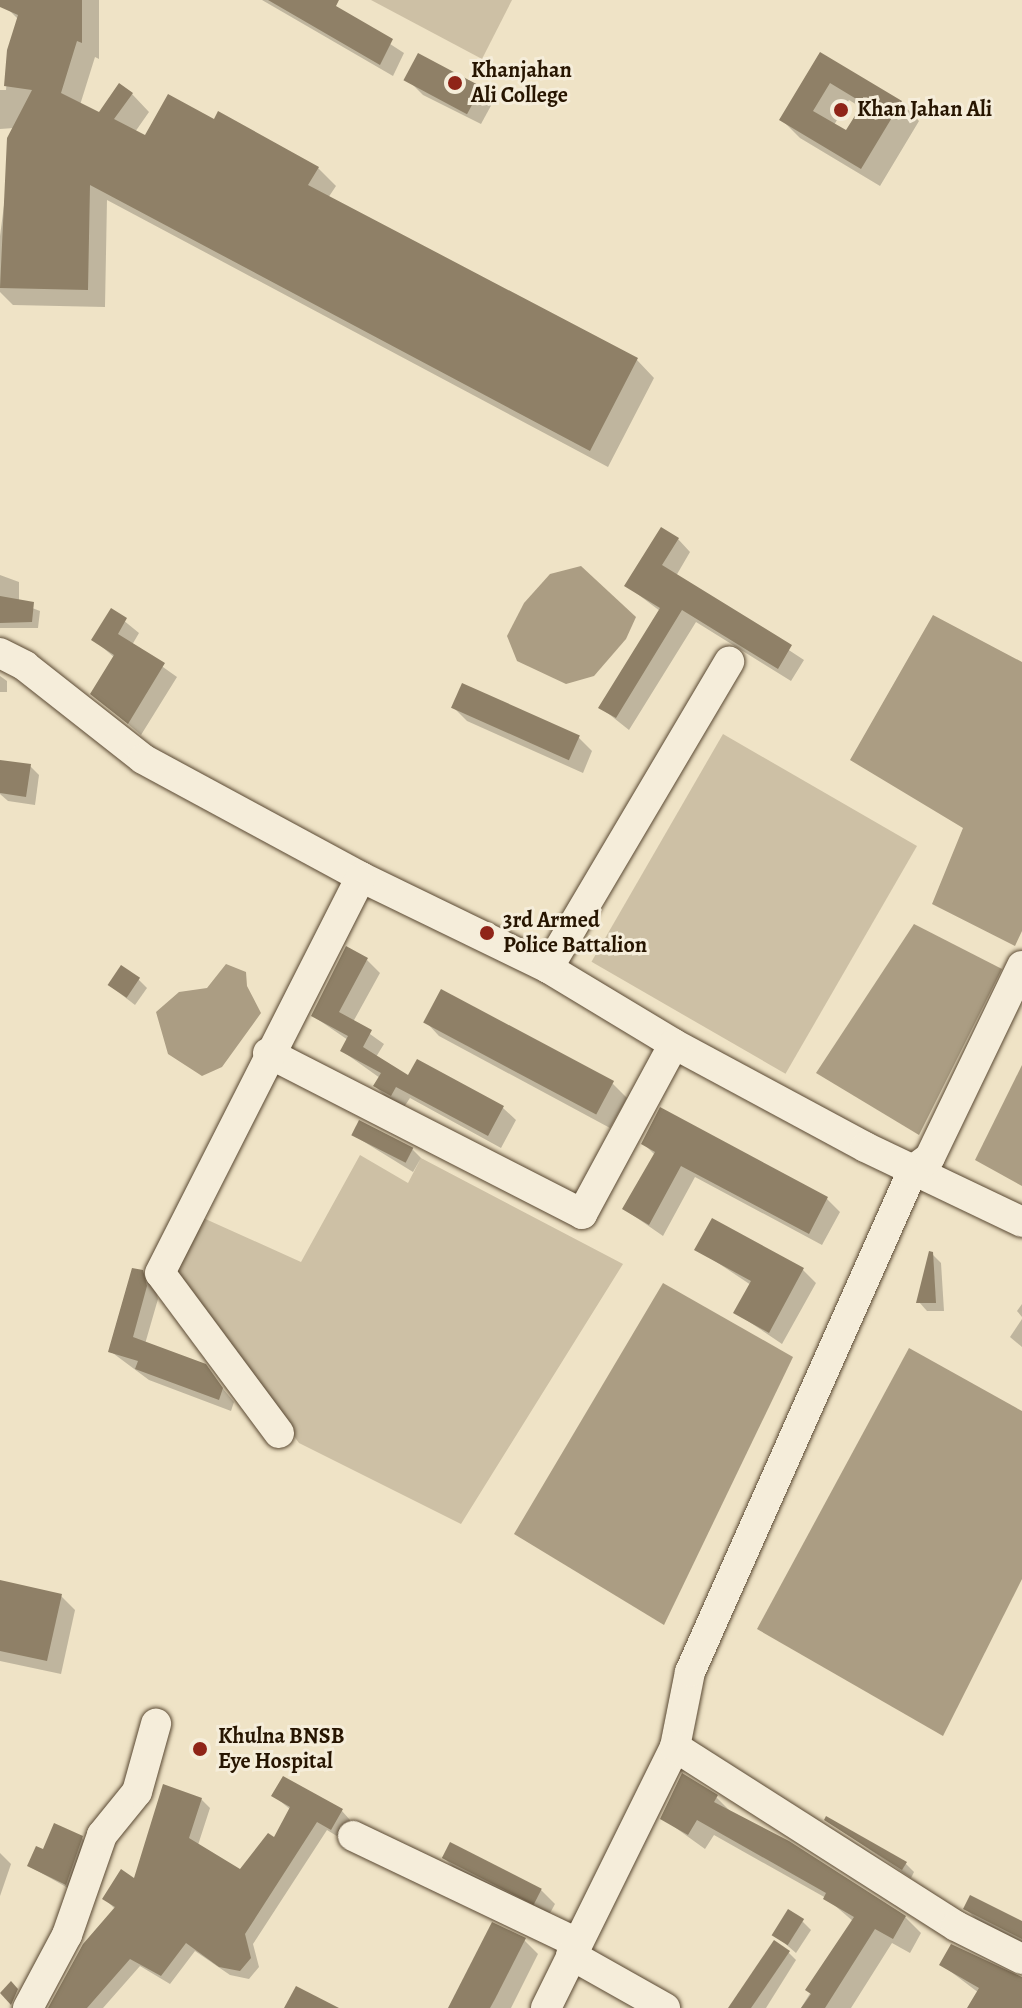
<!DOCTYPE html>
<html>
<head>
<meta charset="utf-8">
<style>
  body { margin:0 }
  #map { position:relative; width:1022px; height:2008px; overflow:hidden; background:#efe3c6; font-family:Alegreya,serif }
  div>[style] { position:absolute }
  .green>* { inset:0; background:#cdc0a5; transform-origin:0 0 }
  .water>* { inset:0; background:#ab9d83 }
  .shadow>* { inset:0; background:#0003 }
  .building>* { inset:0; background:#8f8067; transform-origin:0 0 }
  .roads { filter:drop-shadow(0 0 2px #594832) drop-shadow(0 0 2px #594832) }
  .minor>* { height:30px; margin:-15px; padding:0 15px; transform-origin:15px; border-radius:15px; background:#f5edda }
  .dots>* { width:22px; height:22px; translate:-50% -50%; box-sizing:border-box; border:4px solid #f5edda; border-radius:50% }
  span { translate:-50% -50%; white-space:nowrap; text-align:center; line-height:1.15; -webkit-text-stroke:6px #f5edda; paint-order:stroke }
  .poi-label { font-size:22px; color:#271501; font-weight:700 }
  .left { translate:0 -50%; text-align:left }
</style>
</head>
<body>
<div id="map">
  <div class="green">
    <div style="clip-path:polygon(371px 0,512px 0,482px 59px)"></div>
    <div style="left:723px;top:734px;width:224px;height:263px;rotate:30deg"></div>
    <div style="clip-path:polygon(360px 1155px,408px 1183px,421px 1158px,623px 1264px,461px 1524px,299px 1443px,174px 1271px,201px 1217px,301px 1262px)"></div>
  </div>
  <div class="water">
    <div style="clip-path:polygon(581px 566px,636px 617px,626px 639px,594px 676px,566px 684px,517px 661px,507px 636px,524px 603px,550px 574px)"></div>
    <div style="clip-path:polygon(933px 615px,1022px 662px,1022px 931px,1015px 946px,932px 904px,963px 828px,850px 760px)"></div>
    <div style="clip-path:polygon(914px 924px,1002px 969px,919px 1135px,816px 1073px)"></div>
    <div style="clip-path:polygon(226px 964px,246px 972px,247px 986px,261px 1013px,222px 1067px,202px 1076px,168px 1054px,156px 1012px,179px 992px,207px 988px)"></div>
    <div style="clip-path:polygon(1022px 1065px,1022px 1186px,975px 1160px)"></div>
    <div style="clip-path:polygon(663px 1283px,793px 1357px,664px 1625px,514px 1534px)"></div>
    <div style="clip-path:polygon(909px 1348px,1022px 1411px,1022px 1579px,943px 1736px,757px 1629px)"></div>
  </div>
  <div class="shadow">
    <div style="clip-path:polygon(8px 0,99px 0,99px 59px,95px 57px,80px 105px,100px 114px,132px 94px,149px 112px,135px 132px,146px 138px,215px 122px,318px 168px,336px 186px,328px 198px,637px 360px,654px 378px,608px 467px,107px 200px,105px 307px,13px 305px,0 292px,0 236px,14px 128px,0 129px,0 90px,6px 90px,9px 51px,19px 20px,8px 9px)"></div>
    <div style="clip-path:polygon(262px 0,322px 0,404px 53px,393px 76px)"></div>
    <div style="clip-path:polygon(evenodd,821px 54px,901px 102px,919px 121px,880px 186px,800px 138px,782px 120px,821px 54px,849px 100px,862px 108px,847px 133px,834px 125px,849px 100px)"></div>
    <div style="clip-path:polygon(409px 81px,479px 88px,493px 102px,481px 124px,423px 95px)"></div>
    <div style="clip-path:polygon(678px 539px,690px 552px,676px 576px,804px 660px,791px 681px,696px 622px,629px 730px,600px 707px,660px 611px,627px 586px)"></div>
    <div style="clip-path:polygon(0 575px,19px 582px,19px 603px,40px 611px,38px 628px,0 628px)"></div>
    <div style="clip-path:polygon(112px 611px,139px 633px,132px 645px,177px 677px,141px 735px,93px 694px,115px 658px,94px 640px)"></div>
    <div style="clip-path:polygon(0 676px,7px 681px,7px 692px,0 692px)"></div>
    <div style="clip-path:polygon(453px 707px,579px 738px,592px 751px,583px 773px,467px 721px)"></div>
    <div style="clip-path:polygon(30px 766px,39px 775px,35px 805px,8px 801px,0 794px,0 781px)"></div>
    <div style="clip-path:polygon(367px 960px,380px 973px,353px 1022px,384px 1044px,376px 1057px,409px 1078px,503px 1108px,516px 1120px,501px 1148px,410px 1098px,404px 1107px,388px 1099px,375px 1086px,380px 1078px,342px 1051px,348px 1040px,313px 1016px)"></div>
    <div style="clip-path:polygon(138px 979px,147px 988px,135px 1005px,109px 985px)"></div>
    <div style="clip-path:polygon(426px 1022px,613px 1084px,627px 1098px,610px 1128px,439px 1036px)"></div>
    <div style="clip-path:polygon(353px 1135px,412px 1149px,421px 1158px,413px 1172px)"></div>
    <div style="clip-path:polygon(643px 1143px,827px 1199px,840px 1212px,822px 1245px,695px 1177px,663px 1236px,624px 1209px,655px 1155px)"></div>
    <div style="clip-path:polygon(712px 1221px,803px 1270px,816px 1283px,782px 1344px,736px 1313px,751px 1285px,697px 1249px)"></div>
    <div style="clip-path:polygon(932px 1254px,941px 1263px,944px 1311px,927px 1311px,919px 1302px)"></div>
    <div style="clip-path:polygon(142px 1272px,154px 1285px,158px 1299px,145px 1344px,204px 1366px,234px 1402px,231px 1411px,149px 1380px,110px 1351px)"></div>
    <div style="clip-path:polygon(1022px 1304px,1022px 1317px,1017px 1311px)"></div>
    <div style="clip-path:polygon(1022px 1319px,1022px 1347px,1010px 1337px)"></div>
    <div style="clip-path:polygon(0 1582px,61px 1596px,75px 1610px,61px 1674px,0 1661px)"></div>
    <div style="clip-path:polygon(274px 1796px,342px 1811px,350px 1820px,340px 1838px,327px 1830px,253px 1944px,259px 1967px,249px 1979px,230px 1975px,195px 1951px,170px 1984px,140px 1966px,103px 2008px,51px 2008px,115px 1909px,105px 1899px,135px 1881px,201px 1799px,210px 1808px,198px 1845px,241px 1872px,274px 1840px,291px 1810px)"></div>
    <div style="clip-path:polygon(716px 1797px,732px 1813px,905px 1917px,921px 1933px,910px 1953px,892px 1943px,851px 2008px,801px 2008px,854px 1922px,826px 1898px,714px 1835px,705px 1849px,662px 1818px)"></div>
    <div style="clip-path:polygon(826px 1820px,905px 1863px,914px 1872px,911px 1878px)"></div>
    <div style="clip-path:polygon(81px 1837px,91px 1847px,75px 1892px,29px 1866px,44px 1851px)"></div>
    <div style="clip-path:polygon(0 1853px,11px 1864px,0 1896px)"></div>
    <div style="clip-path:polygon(444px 1858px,541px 1890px,555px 1904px,549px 1915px,458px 1872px)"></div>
    <div style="clip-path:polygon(965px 1908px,1022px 1927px,1022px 1946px,982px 1925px)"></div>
    <div style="clip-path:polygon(802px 1921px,811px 1930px,796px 1953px,774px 1934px)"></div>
    <div style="clip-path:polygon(524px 1940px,538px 1954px,511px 2008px,450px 2008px)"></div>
    <div style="clip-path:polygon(788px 1952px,796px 1960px,766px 2008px,730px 2008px)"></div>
    <div style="clip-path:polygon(942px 1965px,1022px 1977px,1022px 2008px,969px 2008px,979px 1993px)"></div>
  </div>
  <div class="building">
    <div style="clip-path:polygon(0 0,82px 0,82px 43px,77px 41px,61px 93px,99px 112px,119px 83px,133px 93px,114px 119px,145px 135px,168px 94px,214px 119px,218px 111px,319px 167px,308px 185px,638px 358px,590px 451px,90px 185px,88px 290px,0 288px,7px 138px,32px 90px,4px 86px,7px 50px,18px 15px,0 7px)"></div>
    <div style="clip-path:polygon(268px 0,339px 0,336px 6px,393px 39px,380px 65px)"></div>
    <div style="clip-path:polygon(evenodd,820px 52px,902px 101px,861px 169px,779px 120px,820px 52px,830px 83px,863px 103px,846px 130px,813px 111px,830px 83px)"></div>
    <div style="left:418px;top:53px;width:72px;height:31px;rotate:28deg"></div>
    <div style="clip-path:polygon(661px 527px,679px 538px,662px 565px,792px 645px,778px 669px,682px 610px,616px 718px,598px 708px,660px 608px,624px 586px)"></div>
    <div style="clip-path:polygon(0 596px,34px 602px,32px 622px,0 623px)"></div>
    <div style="clip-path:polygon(111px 608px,127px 618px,118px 634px,165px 663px,128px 724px,90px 694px,114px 655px,91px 640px)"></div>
    <div style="left:462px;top:683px;width:129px;height:27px;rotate:24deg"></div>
    <div style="clip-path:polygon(0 760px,31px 764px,26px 797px,0 793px)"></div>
    <div style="clip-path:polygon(346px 946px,368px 958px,339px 1012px,372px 1030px,363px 1047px,408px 1075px,417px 1059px,504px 1106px,488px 1136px,396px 1087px,391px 1096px,373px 1086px,381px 1073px,340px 1051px,348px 1036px,311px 1016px)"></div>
    <div style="left:121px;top:965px;width:23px;height:24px;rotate:34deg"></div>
    <div style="left:441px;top:989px;width:196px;height:38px;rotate:28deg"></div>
    <div style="clip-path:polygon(660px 1107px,828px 1197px,809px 1234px,681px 1166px,649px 1225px,622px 1209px,655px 1152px,641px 1144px)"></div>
    <div style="left:359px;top:1120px;width:61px;height:17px;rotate:27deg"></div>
    <div style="clip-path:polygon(712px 1218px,804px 1268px,769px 1333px,733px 1313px,751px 1281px,694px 1250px)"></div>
    <div style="clip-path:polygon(929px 1251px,933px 1252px,936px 1303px,916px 1303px)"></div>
    <div style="clip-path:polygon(132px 1268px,143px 1270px,147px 1286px,133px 1337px,206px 1364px,223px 1388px,219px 1400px,135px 1369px,138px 1361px,108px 1352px)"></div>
    <div style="clip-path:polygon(0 1580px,62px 1594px,47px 1661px,0 1651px)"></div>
    <div style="clip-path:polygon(682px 1773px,718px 1795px,714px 1802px,789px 1841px,906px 1916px,893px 1939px,875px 1929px,825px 2008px,801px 2008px,811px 1994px,805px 1990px,854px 1917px,823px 1899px,826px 1893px,697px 1820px,688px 1835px,660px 1819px)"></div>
    <div style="clip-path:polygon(283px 1776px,343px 1809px,331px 1830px,317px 1822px,245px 1934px,251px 1958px,240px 1971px,219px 1967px,186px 1943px,161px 1976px,130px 1959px,87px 2008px,48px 2008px,83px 1944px,115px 1907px,102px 1899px,121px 1869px,134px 1878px,163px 1784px,202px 1798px,189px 1838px,240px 1869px,268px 1833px,274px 1837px,290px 1807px,271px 1796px)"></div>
    <div style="clip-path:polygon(826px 1816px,907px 1862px,902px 1870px,824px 1820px)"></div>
    <div style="clip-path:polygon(54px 1823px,83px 1836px,66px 1885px,27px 1866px,36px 1846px,43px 1849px)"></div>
    <div style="left:450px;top:1842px;width:103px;height:18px;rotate:27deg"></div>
    <div style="clip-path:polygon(970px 1895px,1022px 1921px,1022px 1939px,963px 1909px)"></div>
    <div style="left:788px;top:1909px;width:19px;height:31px;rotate:32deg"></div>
    <div style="clip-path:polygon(492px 1922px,526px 1938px,495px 1999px,490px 2008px,448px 2008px)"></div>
    <div style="clip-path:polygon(774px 1940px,790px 1951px,751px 2008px,728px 2008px)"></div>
    <div style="clip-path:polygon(951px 1944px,1022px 1977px,1022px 2008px,967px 2008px,979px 1988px,939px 1965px)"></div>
    <div style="clip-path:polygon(11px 1981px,18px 1989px,11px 2005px,0 1993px)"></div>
    <div style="clip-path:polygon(296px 1986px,339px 2008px,284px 2008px)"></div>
  </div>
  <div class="roads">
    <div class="minor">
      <div style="left:0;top:653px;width:28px;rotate:27deg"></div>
      <div style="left:25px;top:666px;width:150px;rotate:38.2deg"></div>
      <div style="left:143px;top:759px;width:248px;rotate:28.4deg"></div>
      <div style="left:361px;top:877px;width:208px;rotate:25.9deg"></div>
      <div style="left:548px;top:968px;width:147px;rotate:31.1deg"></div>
      <div style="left:674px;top:1044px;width:217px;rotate:28.3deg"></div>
      <div style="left:865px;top:1147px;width:174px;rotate:25.5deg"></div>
      <div style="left:548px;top:968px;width:356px;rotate:-59.4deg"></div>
      <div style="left:268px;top:1053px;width:353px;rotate:27.1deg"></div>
      <div style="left:582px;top:1214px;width:193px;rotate:-61.6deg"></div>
      <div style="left:279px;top:1433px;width:199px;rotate:-126.6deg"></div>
      <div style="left:160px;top:1273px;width:444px;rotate:-63.1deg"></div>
      <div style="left:675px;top:1747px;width:76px;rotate:-78.7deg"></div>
      <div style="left:690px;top:1672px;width:549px;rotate:-66.05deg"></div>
      <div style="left:913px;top:1170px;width:21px;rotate:-37deg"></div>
      <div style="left:930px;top:1157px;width:212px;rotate:-64.3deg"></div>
      <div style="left:353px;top:1836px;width:248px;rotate:25.5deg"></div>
      <div style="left:571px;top:1955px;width:108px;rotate:29.4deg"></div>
      <div style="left:28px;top:2008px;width:83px;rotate:-61.9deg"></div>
      <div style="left:67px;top:1935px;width:106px;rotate:-70.7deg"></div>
      <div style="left:102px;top:1835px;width:55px;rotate:-50.9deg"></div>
      <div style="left:137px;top:1792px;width:71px;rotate:-74.4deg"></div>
      <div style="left:546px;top:2008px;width:291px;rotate:-63.7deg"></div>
      <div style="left:675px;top:1747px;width:333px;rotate:32.5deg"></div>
      <div style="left:956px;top:1926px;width:74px;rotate:26.6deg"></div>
    </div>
  </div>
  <div class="dots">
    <div style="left:455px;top:83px;background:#8f2418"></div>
    <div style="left:841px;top:110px;background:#8f2418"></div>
    <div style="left:487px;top:933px;background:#8f2418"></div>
    <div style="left:200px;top:1749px;background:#8f2418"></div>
  </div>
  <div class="poi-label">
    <span class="left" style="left:471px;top:83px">Khanjahan<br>Ali College</span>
    <span class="left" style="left:857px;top:110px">Khan Jahan Ali</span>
    <span class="left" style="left:503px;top:933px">3rd Armed<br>Police Battalion</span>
    <span class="left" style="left:218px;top:1749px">Khulna BNSB<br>Eye Hospital</span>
  </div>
</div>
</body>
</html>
